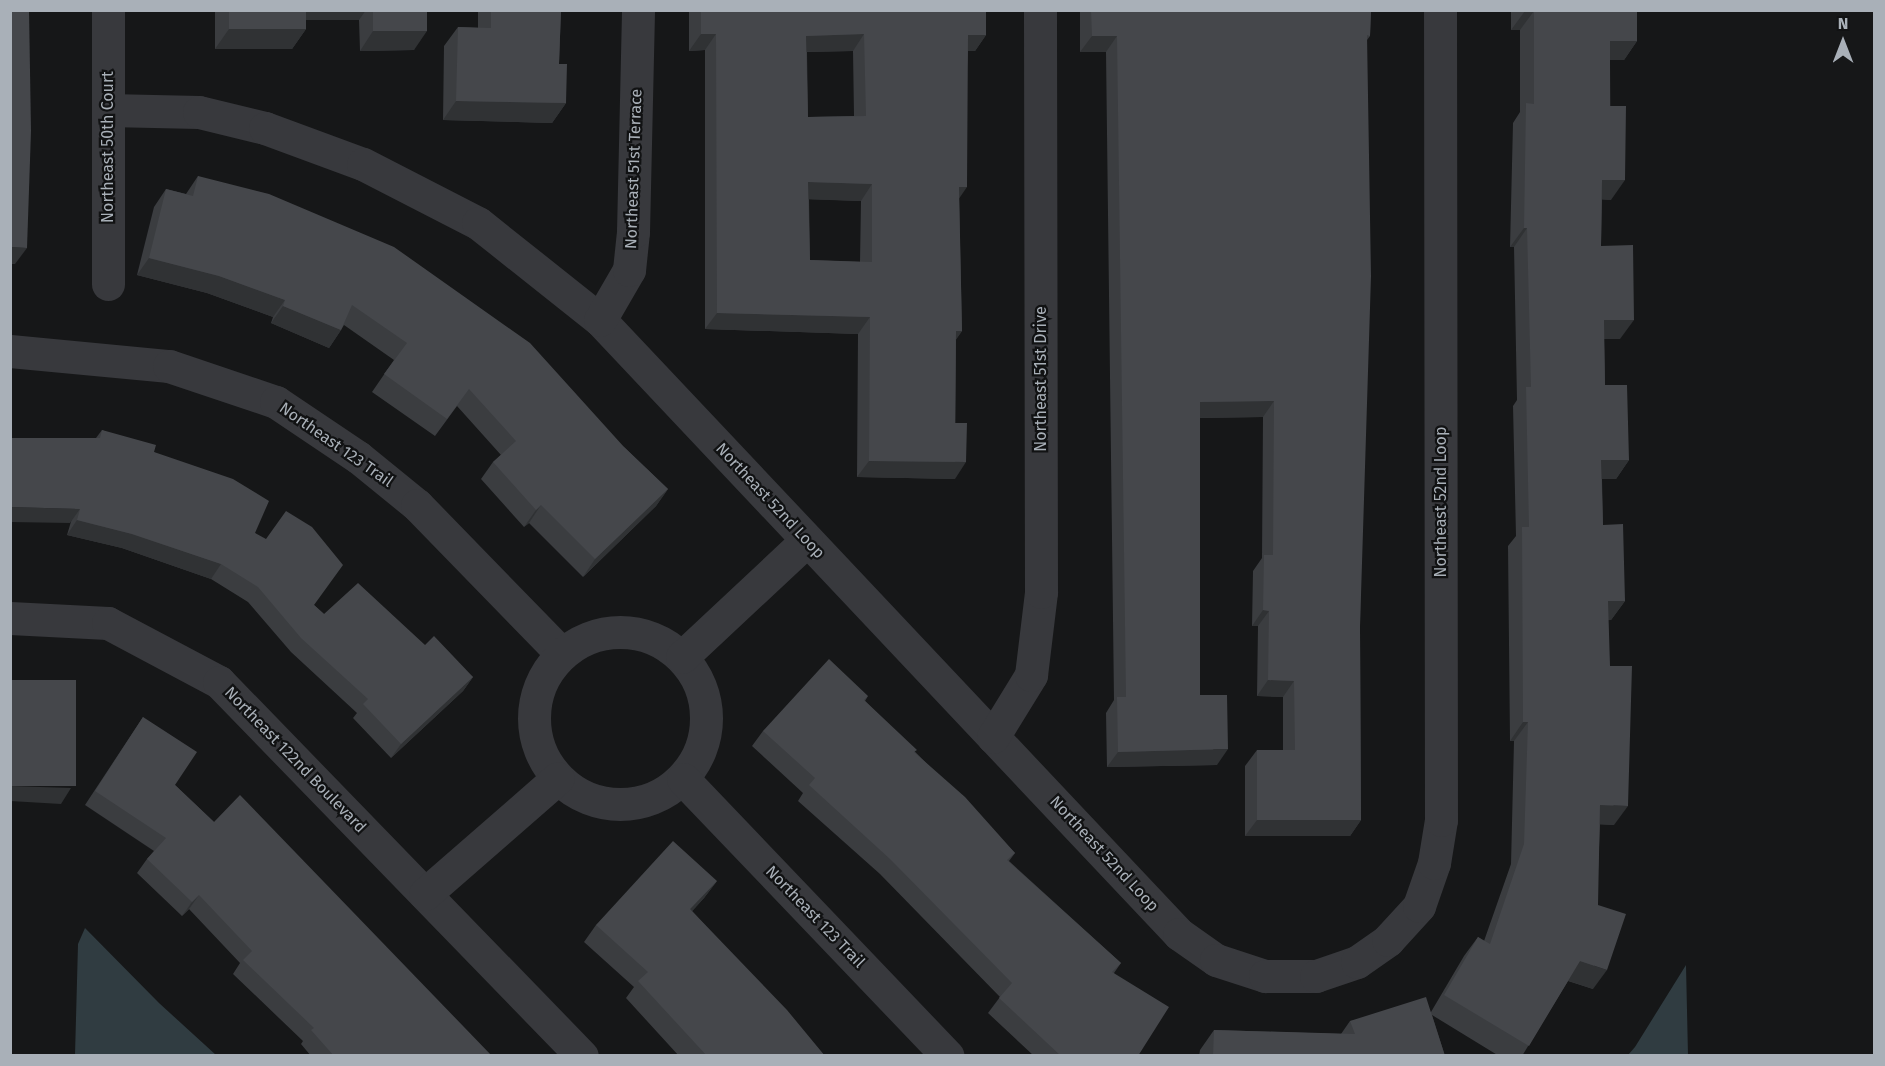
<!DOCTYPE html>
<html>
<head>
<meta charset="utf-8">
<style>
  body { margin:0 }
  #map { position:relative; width:1885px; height:1066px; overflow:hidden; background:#161718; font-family:"Fira Sans",sans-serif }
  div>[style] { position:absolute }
  .water>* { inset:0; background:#303c41 }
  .minor>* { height:33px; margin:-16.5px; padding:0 16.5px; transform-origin:16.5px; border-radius:16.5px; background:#38393d }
  .minor>.ring { margin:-16.5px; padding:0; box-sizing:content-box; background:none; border:33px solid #38393d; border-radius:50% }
  .wall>* { inset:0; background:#3b3d40 }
  .shaded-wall>* { inset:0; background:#303234 }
  .building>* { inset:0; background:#45474b; transform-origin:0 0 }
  span { translate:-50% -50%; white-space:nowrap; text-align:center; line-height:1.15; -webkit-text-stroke:4.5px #111213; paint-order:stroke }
  .street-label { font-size:16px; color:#a9b0b8 }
  .frame { position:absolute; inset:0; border:12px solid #a9b0b8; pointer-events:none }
  .north { position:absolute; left:1813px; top:12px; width:60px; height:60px; -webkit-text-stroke:4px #111213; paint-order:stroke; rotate:0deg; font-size:16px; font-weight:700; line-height:24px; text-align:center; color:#a9b0b8 }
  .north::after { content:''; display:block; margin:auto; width:21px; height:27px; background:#a9b0b8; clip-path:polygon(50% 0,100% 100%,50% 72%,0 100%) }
</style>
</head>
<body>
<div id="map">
  <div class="water">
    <div style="clip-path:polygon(85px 928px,159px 1003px,216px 1055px,75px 1055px,78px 944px)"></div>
    <div style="clip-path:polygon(1686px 965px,1688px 1055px,1628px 1055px,1635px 1047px)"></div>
  </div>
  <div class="minor">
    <div style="left:108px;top:110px;width:91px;rotate:1.3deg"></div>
    <div style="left:199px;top:112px;width:68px;rotate:13.6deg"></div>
    <div style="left:265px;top:128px;width:104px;rotate:20.2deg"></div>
    <div style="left:363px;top:164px;width:129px;rotate:27.2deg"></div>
    <div style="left:478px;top:223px;width:156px;rotate:38.5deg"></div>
    <div style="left:600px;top:320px;width:844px;rotate:46.68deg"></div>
    <div style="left:1179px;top:934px;width:45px;rotate:35.1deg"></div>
    <div style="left:1216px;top:960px;width:52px;rotate:18.1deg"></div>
    <div style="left:1265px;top:976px;width:51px"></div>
    <div style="left:1316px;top:976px;width:43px;rotate:-18.9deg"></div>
    <div style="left:1357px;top:962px;width:38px;rotate:-35deg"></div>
    <div style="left:1388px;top:940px;width:46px;rotate:-47.6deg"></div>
    <div style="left:1419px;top:906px;width:46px;rotate:-70.8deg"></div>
    <div style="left:1434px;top:863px;width:44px;rotate:-80.8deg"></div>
    <div style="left:1441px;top:820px;width:810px;rotate:-90.07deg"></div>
    <div style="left:108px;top:284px;width:274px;rotate:-90deg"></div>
    <div style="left:600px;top:320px;width:58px;rotate:-59.9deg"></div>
    <div style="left:629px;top:270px;width:38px;rotate:-84deg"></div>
    <div style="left:633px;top:232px;width:222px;rotate:-88.7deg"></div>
    <div style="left:10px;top:351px;width:160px;rotate:5.4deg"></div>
    <div style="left:169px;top:366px;width:113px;rotate:18.6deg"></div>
    <div style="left:276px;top:402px;width:99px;rotate:33.9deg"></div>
    <div style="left:358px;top:457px;width:76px;rotate:39.1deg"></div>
    <div style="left:417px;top:505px;width:208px;rotate:45.8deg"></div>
    <div style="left:10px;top:618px;width:98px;rotate:2.9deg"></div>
    <div style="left:108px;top:623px;width:126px;rotate:28deg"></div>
    <div style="left:219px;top:682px;width:521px;rotate:45.86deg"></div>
    <div class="ring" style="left:534px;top:632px;width:139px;height:139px"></div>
    <div style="left:682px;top:657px;width:170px;rotate:-43.1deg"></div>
    <div style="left:993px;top:737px;width:73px;rotate:-58.5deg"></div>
    <div style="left:1031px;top:675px;width:84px;rotate:-83.1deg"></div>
    <div style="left:1041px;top:592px;width:582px;rotate:-90.1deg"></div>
    <div style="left:683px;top:779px;width:383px;rotate:46.3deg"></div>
    <div style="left:425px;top:894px;width:176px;rotate:-41.1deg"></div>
  </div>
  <div class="wall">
    <div style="clip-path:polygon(215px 10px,427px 10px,414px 50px,360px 51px,359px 20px,306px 20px,306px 29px,292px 49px,215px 49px)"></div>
    <div style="clip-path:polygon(478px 10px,561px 10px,559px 64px,566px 103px,552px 123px,443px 120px,444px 46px,458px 27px,478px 28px)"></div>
    <div style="clip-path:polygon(evenodd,689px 10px,986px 10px,986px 35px,975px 51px,968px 51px,959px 198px,962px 331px,956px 339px,955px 479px,857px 477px,858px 334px,705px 329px,705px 50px,689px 51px,689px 10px,853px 51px,854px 116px,808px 117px,807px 52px,853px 51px,689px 10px,809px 199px,861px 201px,860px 262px,810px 260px,809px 199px)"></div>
    <div style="clip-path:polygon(1080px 10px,1371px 10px,1370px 36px,1367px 40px,1360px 627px,1361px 820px,1350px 836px,1245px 836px,1245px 766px,1257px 750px,1283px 750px,1283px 697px,1257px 696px,1258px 626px,1252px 626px,1253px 571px,1262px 558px,1263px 417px,1200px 418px,1200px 695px,1217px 765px,1107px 767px,1106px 713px,1114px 700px,1106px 52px,1080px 52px)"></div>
    <div style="clip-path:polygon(1511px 10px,1637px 10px,1637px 41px,1624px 60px,1610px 60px,1611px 200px,1602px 199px,1601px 246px,1620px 339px,1604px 339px,1605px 385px,1629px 460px,1616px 479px,1602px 479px,1603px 525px,1625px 601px,1611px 620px,1608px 620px,1614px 825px,1600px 824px,1593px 989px,1568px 981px,1522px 1056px,1499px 1056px,1432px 1015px,1445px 1056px,1199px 1056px,1200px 1050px,1214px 1030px,1341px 1034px,1350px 1021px,1431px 1012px,1464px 956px,1478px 937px,1484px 941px,1511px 864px,1514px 741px,1510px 741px,1508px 546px,1516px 536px,1513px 406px,1517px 400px,1514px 247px,1510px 247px,1513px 123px,1520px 112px,1520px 30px,1511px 30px)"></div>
    <div style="clip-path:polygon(198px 176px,624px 447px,668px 489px,656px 506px,583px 577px,529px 523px,524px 527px,481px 479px,493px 462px,501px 455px,457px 406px,435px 436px,372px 392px,394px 360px,344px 325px,341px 330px,329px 348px,271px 323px,273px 317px,207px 293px,137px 275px,154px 207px,166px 189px,186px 194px)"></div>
    <div style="clip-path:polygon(102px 430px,154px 452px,255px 533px,314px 605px,324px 614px,425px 645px,473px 677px,463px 691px,391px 758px,353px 718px,357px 713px,291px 652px,248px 602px,211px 579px,122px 548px,67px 535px,96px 438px)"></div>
    <div style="clip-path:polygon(868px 696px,865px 701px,1015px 853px,1009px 861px,1121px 963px,1114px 973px,1138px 1056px,1034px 1056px,988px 1013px,1000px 997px,880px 874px,798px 801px,803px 793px,752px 746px,763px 731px)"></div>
    <div style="clip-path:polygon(143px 717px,175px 785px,214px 822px,492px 1056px,311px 1056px,301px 1044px,303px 1041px,233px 974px,240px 963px,189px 909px,182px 916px,137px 873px,147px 859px,154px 851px,85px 805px)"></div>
    <div style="clip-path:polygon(717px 881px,704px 898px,692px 911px,825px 1056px,679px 1056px,626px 998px,634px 987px,584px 942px,596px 925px)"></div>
  </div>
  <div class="shaded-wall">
    <div style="clip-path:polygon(299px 10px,366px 10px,359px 20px,292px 20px)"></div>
    <div style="clip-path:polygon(1525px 11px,1534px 11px,1520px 30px,1511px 30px)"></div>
    <div style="clip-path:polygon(229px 29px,306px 29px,292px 49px,215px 49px)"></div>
    <div style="clip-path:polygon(373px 31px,427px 31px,414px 50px,360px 51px)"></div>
    <div style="clip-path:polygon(701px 34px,716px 34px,705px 50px,689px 51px)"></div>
    <div style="clip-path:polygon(864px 34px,853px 51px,795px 52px,806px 36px)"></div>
    <div style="clip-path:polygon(968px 35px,986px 35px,975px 51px,957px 51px)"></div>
    <div style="clip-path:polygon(1092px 36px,1117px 36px,1106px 52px,1080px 52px)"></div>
    <div style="clip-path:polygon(1610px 41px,1637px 41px,1624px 60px,1597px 60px)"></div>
    <div style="clip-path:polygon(456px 101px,566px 103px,552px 123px,443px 120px)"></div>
    <div style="clip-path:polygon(1602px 180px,1625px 180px,1611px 200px,1589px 199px)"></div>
    <div style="clip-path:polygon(808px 182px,872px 184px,861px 201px,797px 199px)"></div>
    <div style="clip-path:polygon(959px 187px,967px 187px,956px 203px)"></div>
    <div style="clip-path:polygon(1524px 228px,1527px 228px,1514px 247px,1510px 247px)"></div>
    <div style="clip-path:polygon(10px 247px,27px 248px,15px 264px,10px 264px)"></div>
    <div style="clip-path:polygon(149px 258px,219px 276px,285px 300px,273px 317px,207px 293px,137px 275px)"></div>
    <div style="clip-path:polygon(283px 306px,341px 330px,329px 348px,271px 323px)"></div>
    <div style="clip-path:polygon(717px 313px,870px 317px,858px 334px,705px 329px)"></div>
    <div style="clip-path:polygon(1604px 320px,1634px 320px,1620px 339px,1590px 339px)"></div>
    <div style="clip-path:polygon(956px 331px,962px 331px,951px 347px)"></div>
    <div style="clip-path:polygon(1274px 401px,1263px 417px,1188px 418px,1200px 402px)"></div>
    <div style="clip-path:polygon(1601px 460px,1629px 460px,1616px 479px,1588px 479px)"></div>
    <div style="clip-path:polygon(869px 461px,966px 462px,955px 479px,857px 477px)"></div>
    <div style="clip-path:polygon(668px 489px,656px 506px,583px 577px,595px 559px)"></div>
    <div style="clip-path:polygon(541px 505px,529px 523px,524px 527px,536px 510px)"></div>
    <div style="clip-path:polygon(10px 507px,80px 509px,70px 523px,10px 522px)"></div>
    <div style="clip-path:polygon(77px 520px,132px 534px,221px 564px,211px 579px,122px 548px,67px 535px)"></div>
    <div style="clip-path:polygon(1608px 601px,1625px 601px,1611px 620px,1595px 621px)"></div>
    <div style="clip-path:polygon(1263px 610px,1269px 611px,1258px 626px,1252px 626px)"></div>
    <div style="clip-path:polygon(473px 677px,463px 691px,391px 758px,401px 744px)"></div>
    <div style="clip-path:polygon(1268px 680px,1294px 681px,1283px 697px,1257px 696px)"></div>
    <div style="clip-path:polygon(1523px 722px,1528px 722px,1514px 741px,1510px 741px)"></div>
    <div style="clip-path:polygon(1228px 749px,1217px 765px,1107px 767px,1118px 752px)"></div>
    <div style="clip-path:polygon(10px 786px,71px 788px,61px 804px,10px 801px)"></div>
    <div style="clip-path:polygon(1600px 805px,1628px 806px,1614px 825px,1587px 824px)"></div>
    <div style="clip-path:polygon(1257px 820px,1361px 820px,1350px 836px,1245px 836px)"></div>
    <div style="clip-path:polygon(717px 881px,704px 898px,678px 927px,690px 909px)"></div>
    <div style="clip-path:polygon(199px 895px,189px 909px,182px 916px,192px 902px)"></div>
    <div style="clip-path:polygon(1580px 961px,1607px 970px,1593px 989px,1566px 980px)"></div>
  </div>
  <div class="building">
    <div style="clip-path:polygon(10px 10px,29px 10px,31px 131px,27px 248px,10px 247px)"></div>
    <div style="left:229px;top:10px;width:77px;height:19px"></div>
    <div style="left:373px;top:10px;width:54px;height:21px"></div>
    <div style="clip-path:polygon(491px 10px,561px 10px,559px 64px,567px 64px,566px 103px,456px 101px,458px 27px,491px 28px)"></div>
    <div style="clip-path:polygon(evenodd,701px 10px,986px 10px,986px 35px,968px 35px,967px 187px,959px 187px,962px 331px,956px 331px,955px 423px,967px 423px,966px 462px,869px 461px,870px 317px,717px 313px,716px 34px,701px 34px,701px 10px,864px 34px,866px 116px,808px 117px,806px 36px,864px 34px,701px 10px,808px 182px,872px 184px,872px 262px,810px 260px,808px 182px)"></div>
    <div style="clip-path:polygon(1091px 10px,1371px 10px,1370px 36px,1367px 35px,1371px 276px,1360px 627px,1361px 820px,1257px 820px,1257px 750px,1295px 750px,1294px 681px,1268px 680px,1269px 611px,1263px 610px,1264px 555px,1273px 555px,1274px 401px,1200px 402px,1200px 695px,1227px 695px,1228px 749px,1118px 752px,1117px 697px,1126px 697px,1117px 36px,1092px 36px)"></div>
    <div style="clip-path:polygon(1525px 10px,1637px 10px,1637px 41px,1610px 41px,1610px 106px,1626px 106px,1625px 180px,1602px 180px,1601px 246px,1633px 245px,1634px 320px,1604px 320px,1605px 385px,1627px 385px,1629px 460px,1601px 460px,1603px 525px,1623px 524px,1625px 601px,1608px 601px,1610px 666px,1632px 666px,1628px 806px,1600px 805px,1598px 905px,1626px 914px,1607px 970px,1580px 961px,1529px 1046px,1444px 995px,1478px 937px,1490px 944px,1524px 844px,1528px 722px,1523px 722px,1522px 527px,1529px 527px,1526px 387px,1531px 387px,1527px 228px,1524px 228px,1526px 103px,1534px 104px,1534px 11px)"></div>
    <div style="clip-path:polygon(198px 176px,269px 194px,394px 247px,530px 343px,624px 447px,668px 489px,595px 559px,541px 505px,536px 510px,493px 462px,516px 441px,469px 389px,447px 419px,384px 374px,407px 343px,352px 305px,341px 330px,283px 306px,285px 300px,219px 276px,149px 258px,166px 189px,193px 196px)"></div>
    <div style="clip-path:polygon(102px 430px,156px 445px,154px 452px,233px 479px,269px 501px,255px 533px,266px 539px,286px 511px,312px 527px,343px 565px,314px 605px,324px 614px,358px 583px,425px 645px,434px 636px,473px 677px,401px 744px,363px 704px,368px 699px,301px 638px,258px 587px,221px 564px,132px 534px,77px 520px,80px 509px,10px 507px,10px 438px,100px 438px)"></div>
    <div style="clip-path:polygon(829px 659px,868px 696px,864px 700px,917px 750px,914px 752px,965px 797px,1015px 853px,1007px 860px,1121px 963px,1112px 972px,1169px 1007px,1138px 1056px,1061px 1056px,999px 998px,1012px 983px,890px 859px,809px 785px,815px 778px,763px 731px)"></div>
    <div style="left:10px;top:680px;width:66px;height:106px"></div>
    <div style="clip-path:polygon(143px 717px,197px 752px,175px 785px,214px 822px,240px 795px,492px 1056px,334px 1056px,311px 1030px,314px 1028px,243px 960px,252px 951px,199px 895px,192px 902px,147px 859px,166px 838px,95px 791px)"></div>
    <div style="clip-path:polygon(673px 841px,717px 881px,690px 909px,787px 1010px,825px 1056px,707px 1056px,638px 981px,648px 972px,596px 925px)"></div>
    <div style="clip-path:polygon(1426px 997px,1445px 1056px,1213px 1056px,1214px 1030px,1355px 1034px,1350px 1021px)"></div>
  </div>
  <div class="street-label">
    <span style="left:108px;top:147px;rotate:-90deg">Northeast 50th Court</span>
    <span style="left:634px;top:169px;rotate:-88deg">Northeast 51st Terrace</span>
    <span style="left:1041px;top:379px;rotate:-90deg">Northeast 51st Drive</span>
    <span style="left:336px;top:445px;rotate:35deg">Northeast 123 Trail</span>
    <span style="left:770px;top:501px;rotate:47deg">Northeast 52nd Loop</span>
    <span style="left:1441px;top:502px;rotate:-90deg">Northeast 52nd Loop</span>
    <span style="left:295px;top:760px;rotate:46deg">Northeast 122nd Boulevard</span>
    <span style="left:1104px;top:854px;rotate:47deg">Northeast 52nd Loop</span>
    <span style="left:815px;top:917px;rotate:46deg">Northeast 123 Trail</span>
  </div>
  <div class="frame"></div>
  <div class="north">N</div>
</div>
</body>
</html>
